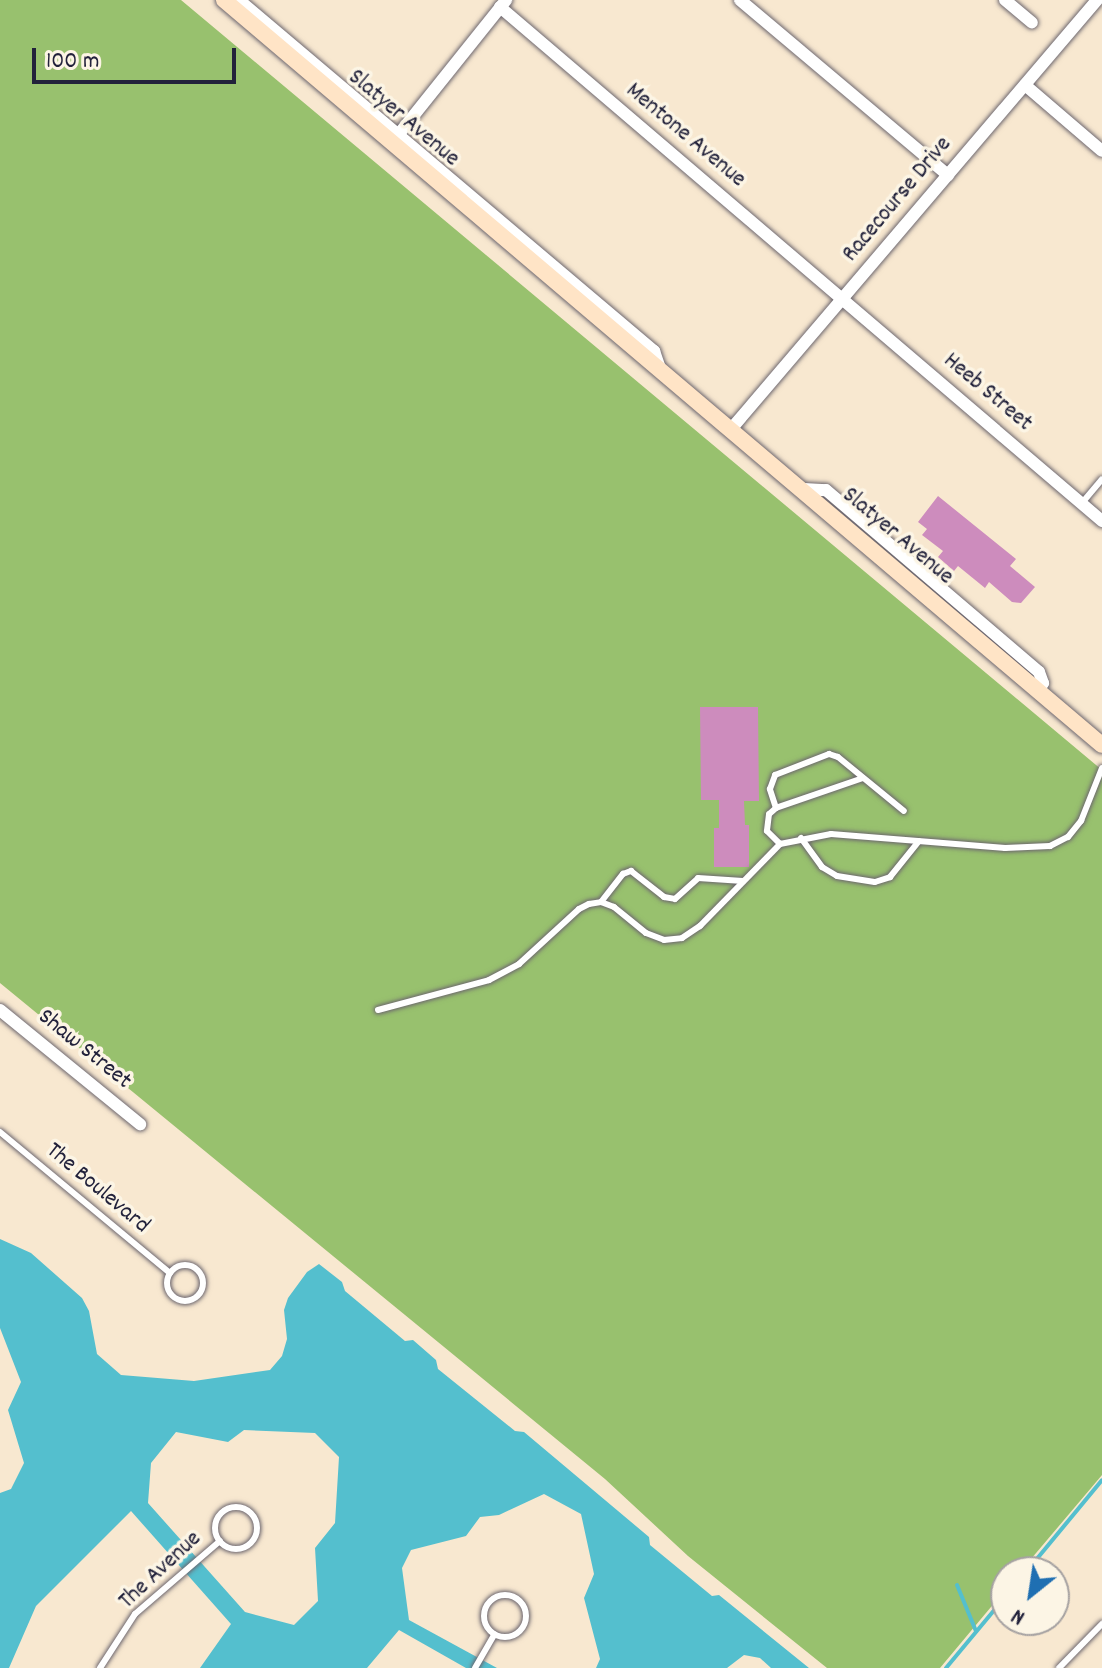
<!DOCTYPE html>
<html>
<head>
<meta charset="utf-8">
<style>
  body { margin:0 }
  #map { position:relative; width:1102px; height:1668px; overflow:hidden; background:#f8e8d0; font-family:Dekko,sans-serif }
  div>[style] { position:absolute }
  .green>* { inset:0; background:#98c16e }
  .water>* { inset:0; background:#54bfce }
  .stream>* { height:4px; margin:-2px; padding:0 2px; transform-origin:2px; border-radius:2px; background:#54bfce }
  .building>* { inset:0; background:#cd8cbd }
  .roads { filter:drop-shadow(0 0 2px #6d676f) drop-shadow(0 0 2px #6d676f) }
  .service>* { height:6px; margin:-3px; padding:0 3px; transform-origin:3px; border-radius:3px; background:#fff }
  .service>.ring { margin:-3px; padding:0; box-sizing:content-box; background:none; border:6px solid #fff; border-radius:50% }
  .minor>* { height:12px; margin:-6px; padding:0 6px; transform-origin:6px; border-radius:6px; background:#fff }
  .secondary>* { height:16px; margin:-8px; padding:0 8px; transform-origin:8px; border-radius:8px; background:#ffe4c6 }
  span { translate:-50% -50%; white-space:nowrap; text-align:center; line-height:1.15; -webkit-text-stroke:7px #fcf5e5; paint-order:stroke }
  .street-label { font-size:24px; color:#22223b }
  .north { position:absolute; left:990px; top:1556px; width:80px; height:80px; box-sizing:border-box; background:#fcf5e5; border:2px solid #a5a1a1; border-radius:50%; rotate:210deg; font-size:22px; font-weight:700; line-height:32px; text-align:center; color:#22223b }
  .north::after { content:''; display:block; margin:auto; width:28px; height:36px; background:#1f6fb2; clip-path:polygon(50% 0,100% 100%,50% 72%,0 100%) }
  .scale { position:absolute; left:32px; top:48px; width:204px; height:36px; box-sizing:border-box; border:4px solid #22223b; border-top:0; padding-left:10px; font-size:24px; line-height:28px; white-space:nowrap; color:#22223b; -webkit-text-stroke:6px #fcf5e5; paint-order:stroke }
</style>
</head>
<body>
<div id="map">
  <div class="green">
    <div style="clip-path:polygon(0 0,181px 0,1102px 770px,1102px 1475px,1020px 1572px,1006px 1572px,1006px 1589px,940px 1668px,827px 1668px,688px 1556px,605px 1479px,0 983px)"></div>
  </div>
  <div class="water">
    <div style="clip-path:polygon(evenodd,0 1239px,31px 1253px,82px 1298px,89px 1311px,97px 1354px,121px 1375px,194px 1381px,270px 1370px,282px 1356px,287px 1339px,284px 1310px,288px 1298px,307px 1272px,319px 1264px,342px 1282px,345px 1291px,405px 1341px,413px 1340px,436px 1360px,438px 1369px,515px 1431px,524px 1432px,649px 1537px,650px 1545px,712px 1596px,719px 1595px,809px 1668px,771px 1668px,760px 1658px,744px 1655px,727px 1668px,596px 1668px,600px 1659px,584px 1598px,594px 1574px,581px 1514px,544px 1494px,499px 1515px,480px 1517px,466px 1536px,411px 1550px,402px 1568px,409px 1620px,497px 1668px,466px 1668px,399px 1630px,367px 1668px,200px 1668px,231px 1624px,131px 1511px,36px 1606px,9px 1668px,0 1668px,0 1493px,11px 1489px,24px 1463px,8px 1410px,21px 1382px,0 1328px,0 1239px,244px 1430px,315px 1433px,339px 1457px,335px 1523px,315px 1548px,318px 1601px,294px 1625px,245px 1612px,148px 1503px,151px 1463px,176px 1432px,228px 1442px,244px 1430px)"></div>
  </div>
  <div class="stream">
    <div style="left:1026px;top:1572px;width:119px;rotate:-50.4deg"></div>
    <div style="left:957px;top:1585px;width:50px;rotate:67.6deg"></div>
    <div style="left:946px;top:1668px;width:94px;rotate:-50.2deg"></div>
  </div>
  <div class="building">
    <div style="clip-path:polygon(938px 496px,1016px 559px,1010px 566px,1035px 587px,1021px 603px,1012px 602px,989px 582px,985px 588px,958px 566px,954px 571px,938px 557px,943px 551px,922px 535px,927px 529px,918px 522px)"></div>
    <div style="clip-path:polygon(700px 707px,758px 707px,759px 801px,744px 801px,745px 825px,749px 825px,749px 867px,714px 867px,714px 828px,719px 828px,719px 800px,701px 800px)"></div>
  </div>
  <div class="roads">
    <div class="service">
      <div style="left:1082px;top:503px;width:31px;rotate:-50deg"></div>
      <div style="left:863px;top:778px;width:92px;rotate:161deg"></div>
      <div style="left:776px;top:808px;width:9px;rotate:139deg"></div>
      <div style="left:769px;top:814px;width:17px;rotate:97deg"></div>
      <div style="left:767px;top:831px;width:18px;rotate:45deg"></div>
      <div style="left:780px;top:844px;width:52px;rotate:-11.1deg"></div>
      <div style="left:831px;top:834px;width:175px;rotate:4.6deg"></div>
      <div style="left:1005px;top:848px;width:45px;rotate:-2.5deg"></div>
      <div style="left:1050px;top:846px;width:20px;rotate:-27deg"></div>
      <div style="left:1068px;top:837px;width:21px;rotate:-51deg"></div>
      <div style="left:1081px;top:821px;width:57px;rotate:-68.4deg"></div>
      <div style="left:776px;top:808px;width:20px;rotate:-108deg"></div>
      <div style="left:770px;top:789px;width:15px;rotate:-70deg"></div>
      <div style="left:775px;top:775px;width:58px;rotate:-21.3deg"></div>
      <div style="left:829px;top:754px;width:9px;rotate:18deg"></div>
      <div style="left:838px;top:757px;width:85px;rotate:39.3deg"></div>
      <div style="left:801px;top:838px;width:36px;rotate:54deg"></div>
      <div style="left:822px;top:867px;width:17px;rotate:31deg"></div>
      <div style="left:837px;top:876px;width:38px;rotate:9deg"></div>
      <div style="left:875px;top:882px;width:16px;rotate:-18deg"></div>
      <div style="left:890px;top:877px;width:46px;rotate:-51.1deg"></div>
      <div style="left:601px;top:902px;width:36px;rotate:-52deg"></div>
      <div style="left:623px;top:874px;width:9px;rotate:-21deg"></div>
      <div style="left:631px;top:871px;width:42px;rotate:38.2deg"></div>
      <div style="left:664px;top:897px;width:11px;rotate:10deg"></div>
      <div style="left:675px;top:899px;width:31px;rotate:-42deg"></div>
      <div style="left:698px;top:878px;width:45px;rotate:3.8deg"></div>
      <div style="left:378px;top:1010px;width:115px;rotate:-15.1deg"></div>
      <div style="left:489px;top:980px;width:34px;rotate:-28deg"></div>
      <div style="left:519px;top:964px;width:81px;rotate:-42.5deg"></div>
      <div style="left:579px;top:909px;width:11px;rotate:-27deg"></div>
      <div style="left:589px;top:904px;width:12px;rotate:-9deg"></div>
      <div style="left:601px;top:902px;width:14px;rotate:21deg"></div>
      <div style="left:614px;top:907px;width:41px;rotate:39.1deg"></div>
      <div style="left:646px;top:933px;width:19px;rotate:21deg"></div>
      <div style="left:664px;top:940px;width:18px;rotate:-6deg"></div>
      <div style="left:682px;top:938px;width:22px;rotate:-34deg"></div>
      <div style="left:700px;top:926px;width:115px;rotate:-45.7deg"></div>
      <div style="left:0;top:1132px;width:221px;rotate:39.7deg"></div>
      <div class="ring" style="left:167px;top:1265px;width:30px;height:30px"></div>
      <div class="ring" style="left:215px;top:1507px;width:36px;height:36px"></div>
      <div class="ring" style="left:484px;top:1595px;width:36px;height:36px"></div>
      <div style="left:100px;top:1668px;width:64px;rotate:-57.1deg"></div>
      <div style="left:135px;top:1614px;width:112px;rotate:-40.7deg"></div>
      <div style="left:475px;top:1668px;width:39px;rotate:-60deg"></div>
      <div style="left:1059px;top:1668px;width:62px;rotate:-45.7deg"></div>
    </div>
    <div class="minor">
      <div style="left:239px;top:0;width:544px;rotate:40.22deg"></div>
      <div style="left:654px;top:351px;width:18px;rotate:71deg"></div>
      <div style="left:740px;top:0;width:272px;rotate:40.1deg"></div>
      <div style="left:1005px;top:0;width:35px;rotate:40deg"></div>
      <div style="left:500px;top:7px;width:792px;rotate:40.49deg"></div>
      <div style="left:1025px;top:85px;width:101px;rotate:40.6deg"></div>
      <div style="left:398px;top:135px;width:173px;rotate:-51.3deg"></div>
      <div style="left:732px;top:428px;width:563px;rotate:-49.54deg"></div>
      <div style="left:804px;top:489px;width:22px;rotate:3deg"></div>
      <div style="left:826px;top:490px;width:280px;rotate:40.5deg"></div>
      <div style="left:1039px;top:672px;width:12px;rotate:70deg"></div>
      <div style="left:1043px;top:683px;width:9px;rotate:126deg"></div>
      <div style="left:0;top:1010px;width:181px;rotate:39.2deg"></div>
    </div>
    <div class="secondary">
      <div style="left:224px;top:0;width:1151px;rotate:40.32deg"></div>
    </div>
  </div>
  <div class="street-label">
    <span style="left:403px;top:119px;rotate:40deg">Slatyer Avenue</span>
    <span style="left:685px;top:136px;rotate:40deg">Mentone Avenue</span>
    <span style="left:898px;top:200px;rotate:-50deg">Racecourse Drive</span>
    <span style="left:987px;top:393px;rotate:40deg">Heeb Street</span>
    <span style="left:897px;top:537px;rotate:40deg">Slatyer Avenue</span>
    <span style="left:84px;top:1050px;rotate:39deg">Shaw Street</span>
    <span style="left:97px;top:1189px;rotate:40deg">The Boulevard</span>
    <span style="left:161px;top:1571px;rotate:-43deg">The Avenue</span>
  </div>
  <div class="north">N</div>
  <div class="scale">100 m</div>
</div>
</body>
</html>
